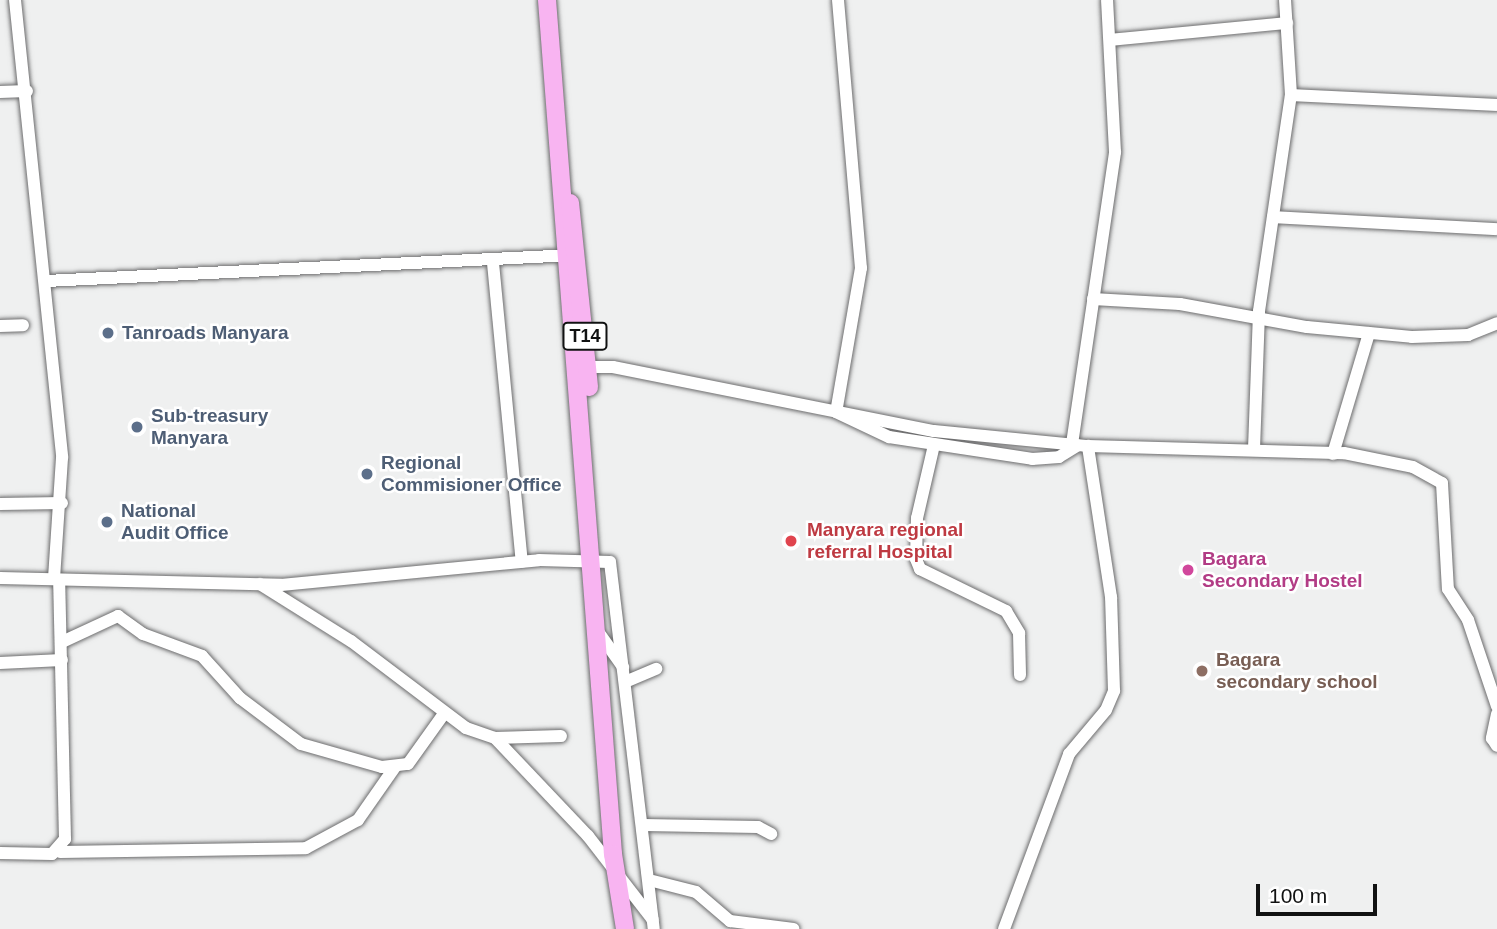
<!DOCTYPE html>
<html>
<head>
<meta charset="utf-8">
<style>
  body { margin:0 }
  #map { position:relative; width:1497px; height:929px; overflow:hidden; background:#eff0f0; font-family:Helvetica,sans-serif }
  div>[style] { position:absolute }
  .roads { filter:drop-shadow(0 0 2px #6c6c6d) drop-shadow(0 0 2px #6c6c6d) }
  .minor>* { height:12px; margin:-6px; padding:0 6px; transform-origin:6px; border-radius:6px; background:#fff }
  .highway>* { height:18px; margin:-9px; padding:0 9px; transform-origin:9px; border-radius:9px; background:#f8b4f1 }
  .dots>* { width:19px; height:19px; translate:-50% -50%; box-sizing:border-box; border:4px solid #fff; border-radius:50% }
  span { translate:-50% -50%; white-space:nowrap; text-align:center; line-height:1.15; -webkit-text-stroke:5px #fff; paint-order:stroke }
  .shield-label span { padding:2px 5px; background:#fff; border:2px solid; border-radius:5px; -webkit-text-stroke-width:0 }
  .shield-label { font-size:18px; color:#111212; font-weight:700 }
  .service-label { font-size:19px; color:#4e5e75; font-weight:700 }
  .left { translate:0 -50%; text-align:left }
  .health-label { font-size:19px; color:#be3a42; font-weight:700 }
  .hotel-label { font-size:19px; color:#b23c85; font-weight:700 }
  .education-label { font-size:19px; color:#785e54; font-weight:700 }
  .scale { position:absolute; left:1256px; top:884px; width:121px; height:32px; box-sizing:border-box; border:4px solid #111212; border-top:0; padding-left:9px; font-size:21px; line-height:24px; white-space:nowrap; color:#111212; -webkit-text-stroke:5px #fff; paint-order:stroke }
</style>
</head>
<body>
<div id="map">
  <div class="roads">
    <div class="minor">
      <div style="left:15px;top:0;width:460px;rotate:84.1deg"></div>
      <div style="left:62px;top:458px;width:121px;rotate:93.8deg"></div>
      <div style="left:838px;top:0;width:269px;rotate:85.1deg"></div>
      <div style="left:861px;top:268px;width:146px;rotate:99.8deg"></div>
      <div style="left:836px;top:412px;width:59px;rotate:25.3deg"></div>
      <div style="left:889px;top:437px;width:145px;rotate:8.7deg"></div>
      <div style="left:1032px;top:459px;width:27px;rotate:-4deg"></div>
      <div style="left:1059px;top:457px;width:22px;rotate:-32deg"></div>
      <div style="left:1110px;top:40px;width:178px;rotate:-5.5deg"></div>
      <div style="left:0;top:92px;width:27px;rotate:-2deg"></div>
      <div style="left:1291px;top:95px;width:206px;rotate:2.8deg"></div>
      <div style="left:1273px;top:217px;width:224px;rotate:3.1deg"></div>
      <div style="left:493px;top:263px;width:300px;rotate:84.5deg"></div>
      <div style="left:46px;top:281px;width:528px;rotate:-2.82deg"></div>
      <div style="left:1093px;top:299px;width:87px;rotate:3.3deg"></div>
      <div style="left:1180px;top:304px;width:129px;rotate:10.3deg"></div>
      <div style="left:1307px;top:327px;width:105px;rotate:5.4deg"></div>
      <div style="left:1412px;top:337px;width:56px;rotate:-2deg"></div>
      <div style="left:1468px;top:335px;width:31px;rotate:-22deg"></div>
      <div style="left:0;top:326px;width:23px;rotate:-2deg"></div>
      <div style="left:579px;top:367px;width:34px"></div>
      <div style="left:613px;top:367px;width:327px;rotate:11.3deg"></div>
      <div style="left:934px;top:431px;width:155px;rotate:5.6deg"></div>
      <div style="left:1088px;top:446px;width:256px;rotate:1.6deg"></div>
      <div style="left:1344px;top:453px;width:70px;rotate:11.5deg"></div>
      <div style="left:1413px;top:467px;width:33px;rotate:29deg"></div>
      <div style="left:1442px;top:483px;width:106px;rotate:86.8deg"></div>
      <div style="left:1448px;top:589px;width:37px;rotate:57deg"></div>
      <div style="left:1468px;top:620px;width:91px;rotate:71.4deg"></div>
      <div style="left:1072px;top:444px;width:295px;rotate:-81.6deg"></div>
      <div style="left:1115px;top:152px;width:152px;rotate:-93deg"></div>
      <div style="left:934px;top:445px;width:75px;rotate:103.1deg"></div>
      <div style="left:917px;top:518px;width:41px;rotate:91.4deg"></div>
      <div style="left:916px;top:559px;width:11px;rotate:68deg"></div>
      <div style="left:920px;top:569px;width:96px;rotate:26deg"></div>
      <div style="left:1006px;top:611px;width:26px;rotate:59deg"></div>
      <div style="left:1019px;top:633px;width:42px;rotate:88.6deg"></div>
      <div style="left:1254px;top:449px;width:138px;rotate:-87.9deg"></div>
      <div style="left:1259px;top:311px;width:218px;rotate:-81.6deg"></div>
      <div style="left:1291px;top:95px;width:95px;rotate:-93.6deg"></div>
      <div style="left:1333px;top:454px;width:126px;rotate:-73.4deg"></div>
      <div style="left:0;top:504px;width:62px;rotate:-0.9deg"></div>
      <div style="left:0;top:578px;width:281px;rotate:1.4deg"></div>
      <div style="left:281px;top:585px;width:259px;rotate:-5.5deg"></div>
      <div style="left:539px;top:560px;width:71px;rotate:1.6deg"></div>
      <div style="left:610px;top:562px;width:370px;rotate:83.2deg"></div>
      <div style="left:260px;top:584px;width:107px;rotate:32.1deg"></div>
      <div style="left:351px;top:641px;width:144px;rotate:37.1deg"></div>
      <div style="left:466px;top:728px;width:31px;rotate:19deg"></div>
      <div style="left:495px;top:738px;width:66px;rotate:-1.7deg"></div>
      <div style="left:599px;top:633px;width:42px;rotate:54.8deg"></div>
      <div style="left:62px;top:642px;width:62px;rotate:-24.9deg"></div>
      <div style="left:118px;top:616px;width:31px;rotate:36deg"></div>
      <div style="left:143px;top:634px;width:63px;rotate:20.4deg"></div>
      <div style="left:202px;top:656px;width:57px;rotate:47.9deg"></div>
      <div style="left:240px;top:698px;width:76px;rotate:37deg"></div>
      <div style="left:301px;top:744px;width:84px;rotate:15.9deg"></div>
      <div style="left:382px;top:767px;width:26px;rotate:-7deg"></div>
      <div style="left:408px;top:764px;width:60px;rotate:-54.5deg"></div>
      <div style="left:0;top:663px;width:62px;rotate:-2.8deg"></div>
      <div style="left:625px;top:682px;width:34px;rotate:-23deg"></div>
      <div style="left:1497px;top:714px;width:25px;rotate:102deg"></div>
      <div style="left:1492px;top:738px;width:9px;rotate:58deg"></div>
      <div style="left:495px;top:738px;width:135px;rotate:46.5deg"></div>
      <div style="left:588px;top:836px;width:106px;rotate:52.3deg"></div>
      <div style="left:644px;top:825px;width:114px;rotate:1deg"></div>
      <div style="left:758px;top:827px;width:15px;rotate:28deg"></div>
      <div style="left:60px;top:852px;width:246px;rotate:-0.9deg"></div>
      <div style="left:306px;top:848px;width:59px;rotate:-28.3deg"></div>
      <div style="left:358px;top:820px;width:65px;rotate:-55.1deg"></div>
      <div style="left:0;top:853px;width:52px;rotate:1.1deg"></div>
      <div style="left:52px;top:854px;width:20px;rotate:-49deg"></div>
      <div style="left:65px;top:839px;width:259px;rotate:-91.3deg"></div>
      <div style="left:653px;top:881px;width:44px;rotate:14.3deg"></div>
      <div style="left:696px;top:892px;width:45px;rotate:40.5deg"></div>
      <div style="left:730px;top:921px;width:64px;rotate:7.1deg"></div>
      <div style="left:1004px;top:929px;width:187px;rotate:-69.6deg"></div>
      <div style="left:1069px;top:754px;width:57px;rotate:-49.9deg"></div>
      <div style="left:1106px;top:710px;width:21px;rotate:-67deg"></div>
      <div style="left:1114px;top:691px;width:94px;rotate:-91.8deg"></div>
      <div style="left:1111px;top:597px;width:153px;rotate:-98.7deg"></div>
    </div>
    <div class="highway">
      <div style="left:547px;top:0;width:857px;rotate:85.58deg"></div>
      <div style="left:613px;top:854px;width:76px;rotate:80.9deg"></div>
      <div style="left:570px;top:203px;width:185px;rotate:84.1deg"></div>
    </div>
  </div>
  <div class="dots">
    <div style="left:108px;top:333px;background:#5c6f8a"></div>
    <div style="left:137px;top:427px;background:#5c6f8a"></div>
    <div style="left:367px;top:474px;background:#5c6f8a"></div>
    <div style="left:107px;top:522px;background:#5c6f8a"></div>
    <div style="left:791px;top:541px;background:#e0444e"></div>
    <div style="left:1188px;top:570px;background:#d1479c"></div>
    <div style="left:1202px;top:671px;background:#8d6e63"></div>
  </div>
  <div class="shield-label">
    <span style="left:585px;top:336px">T14</span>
  </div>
  <div class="service-label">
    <span class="left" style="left:122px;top:333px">Tanroads Manyara</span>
    <span class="left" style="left:151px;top:427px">Sub-treasury<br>Manyara</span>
    <span class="left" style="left:381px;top:474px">Regional<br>Commisioner Office</span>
    <span class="left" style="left:121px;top:522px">National<br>Audit Office</span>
  </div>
  <div class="health-label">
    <span class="left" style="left:807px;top:541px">Manyara regional<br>referral Hospital</span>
  </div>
  <div class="hotel-label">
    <span class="left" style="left:1202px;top:570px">Bagara<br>Secondary Hostel</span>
  </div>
  <div class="education-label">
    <span class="left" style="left:1216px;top:671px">Bagara<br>secondary school</span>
  </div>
  <div class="scale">100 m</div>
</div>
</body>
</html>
